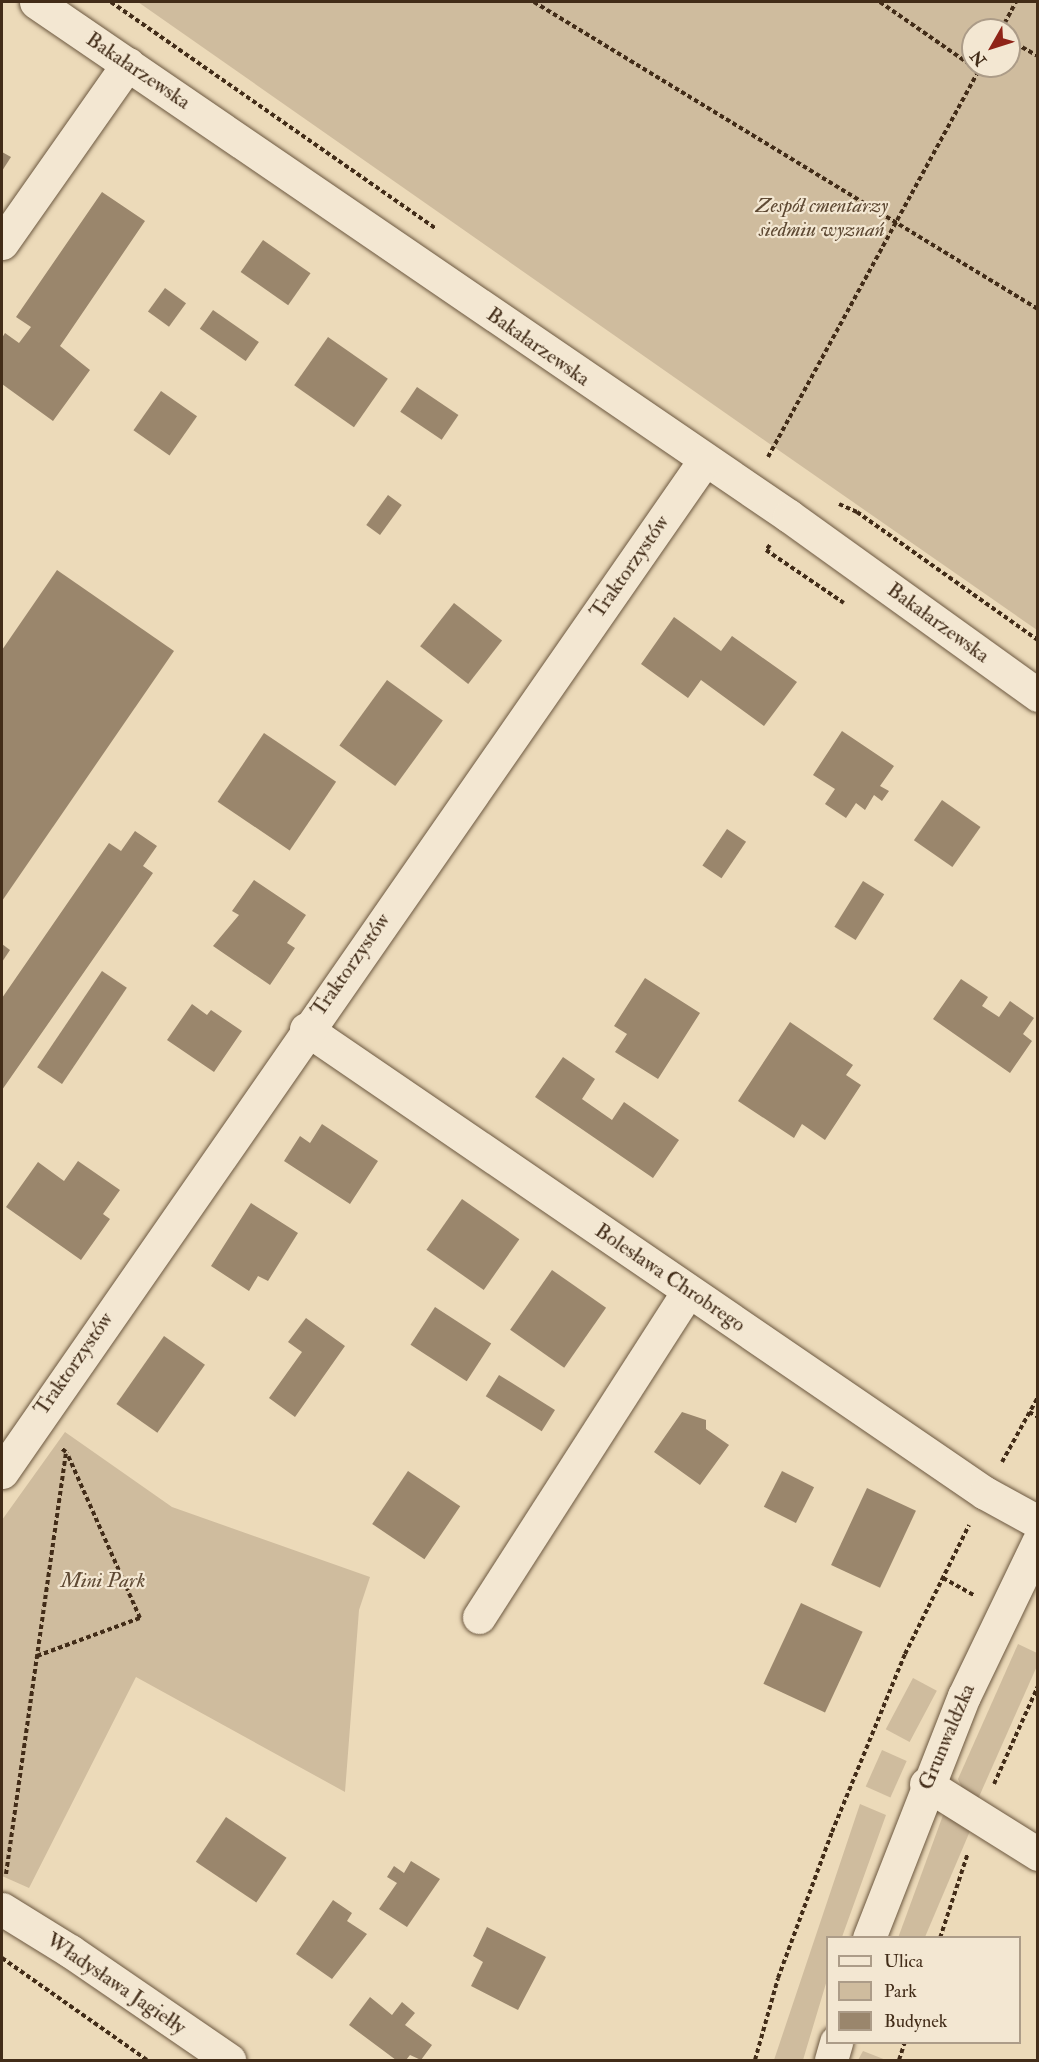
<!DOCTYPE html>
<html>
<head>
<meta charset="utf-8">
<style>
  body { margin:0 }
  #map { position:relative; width:1039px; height:2062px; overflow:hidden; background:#ecdab9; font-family:"IM FELL Double Pica",serif }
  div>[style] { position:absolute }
  .green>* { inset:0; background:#cfbc9e; transform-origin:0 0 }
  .building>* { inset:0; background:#9a866c; transform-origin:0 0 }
  .path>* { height:4px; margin-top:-2px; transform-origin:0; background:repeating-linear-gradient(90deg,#422c18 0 4.5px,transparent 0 7.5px) }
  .roads { filter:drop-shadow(0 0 2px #6c5840) drop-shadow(0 0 2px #6c5840) }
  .minor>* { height:33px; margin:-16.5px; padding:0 16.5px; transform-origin:16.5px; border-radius:16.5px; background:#f3e7d2 }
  span { translate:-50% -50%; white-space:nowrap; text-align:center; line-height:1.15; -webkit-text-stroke:4.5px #f3e7d2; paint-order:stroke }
  .street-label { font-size:21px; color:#422c18 }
  .park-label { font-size:21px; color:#5e4933; font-style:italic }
  .frame { position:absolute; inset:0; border:3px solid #422c18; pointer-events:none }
  .legend { position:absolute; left:826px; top:1936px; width:195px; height:108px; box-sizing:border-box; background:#f3e7d2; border:2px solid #ac9c88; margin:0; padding:8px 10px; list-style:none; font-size:18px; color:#422c18 }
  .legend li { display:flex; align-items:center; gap:12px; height:30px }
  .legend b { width:30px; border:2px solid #ac9c88 }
  .north { position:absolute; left:961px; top:18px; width:60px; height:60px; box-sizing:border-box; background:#f3e7d2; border:2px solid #ac9c88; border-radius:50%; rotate:231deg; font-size:16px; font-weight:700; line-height:24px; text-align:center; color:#422c18 }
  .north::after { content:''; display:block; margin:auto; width:21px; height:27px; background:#8f2418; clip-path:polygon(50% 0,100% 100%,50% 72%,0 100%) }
</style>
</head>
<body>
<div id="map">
  <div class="green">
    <div style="clip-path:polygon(evenodd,138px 2px,1037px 2px,1037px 630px,774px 447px,138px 2px,973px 30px,1009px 30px,1009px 66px,973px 66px,973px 30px)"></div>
    <div style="clip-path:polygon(65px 1432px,172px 1507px,370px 1577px,359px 1610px,345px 1792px,136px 1677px,29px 1888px,2px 1876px,2px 1520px)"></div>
    <div style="clip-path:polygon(1018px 1644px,1037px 1653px,1037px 1666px,978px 1799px,962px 1788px,958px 1779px)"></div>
    <div style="left:913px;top:1678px;width:27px;height:58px;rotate:28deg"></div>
    <div style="left:882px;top:1750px;width:27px;height:40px;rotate:24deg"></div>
    <div style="clip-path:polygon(860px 1804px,886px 1815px,842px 1937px,828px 1938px,827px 1980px,803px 2060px,774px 2060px)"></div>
    <div style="clip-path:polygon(946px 1807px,973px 1824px,925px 1937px,898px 1938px)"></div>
    <div style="clip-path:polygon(863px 2051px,886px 2060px,858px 2060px)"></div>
  </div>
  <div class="building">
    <div style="clip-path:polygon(2px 152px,11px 157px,2px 171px)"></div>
    <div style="clip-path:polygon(102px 192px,145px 221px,60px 346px,90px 370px,53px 421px,2px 384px,2px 338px,5px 333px,19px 343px,31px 327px,16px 317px)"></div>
    <div style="left:263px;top:240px;width:58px;height:39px;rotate:35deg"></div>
    <div style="left:165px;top:288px;width:26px;height:29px;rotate:36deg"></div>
    <div style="left:213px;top:310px;width:56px;height:23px;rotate:35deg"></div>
    <div style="left:328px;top:337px;width:73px;height:59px;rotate:35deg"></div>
    <div style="left:417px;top:387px;width:50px;height:30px;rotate:34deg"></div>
    <div style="left:161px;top:391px;width:44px;height:48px;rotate:35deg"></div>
    <div style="left:388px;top:495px;width:17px;height:37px;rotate:36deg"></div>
    <div style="clip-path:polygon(57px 570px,174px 651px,2px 901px,2px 650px)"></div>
    <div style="left:454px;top:603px;width:61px;height:55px;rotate:38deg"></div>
    <div style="clip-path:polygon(674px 617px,721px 651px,732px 636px,797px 682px,764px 726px,701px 680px,688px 698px,641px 664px)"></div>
    <div style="left:387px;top:680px;width:69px;height:81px;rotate:36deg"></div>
    <div style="clip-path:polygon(842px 731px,894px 766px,880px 786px,889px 791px,882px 801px,874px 795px,865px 810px,856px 803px,846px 818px,825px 804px,835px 789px,813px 775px)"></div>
    <div style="left:264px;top:733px;width:87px;height:83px;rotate:34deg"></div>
    <div style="left:942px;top:800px;width:47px;height:49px;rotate:35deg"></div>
    <div style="left:727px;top:829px;width:23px;height:44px;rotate:34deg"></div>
    <div style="clip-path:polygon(135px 831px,157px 846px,143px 866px,153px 873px,2px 1090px,2px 998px,109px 843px,121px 851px)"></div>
    <div style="clip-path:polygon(254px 880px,306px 915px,287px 943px,295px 948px,270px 985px,213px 946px,239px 915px,232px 911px)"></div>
    <div style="left:863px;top:881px;width:25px;height:54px;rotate:32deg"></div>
    <div style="clip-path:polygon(2px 944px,10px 950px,2px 962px)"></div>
    <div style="left:102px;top:971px;width:30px;height:116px;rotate:34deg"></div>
    <div style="clip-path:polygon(645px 978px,700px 1013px,658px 1079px,615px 1052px,627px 1034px,614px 1026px)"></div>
    <div style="clip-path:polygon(961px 979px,988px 997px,982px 1006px,999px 1017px,1010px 1001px,1034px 1018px,1023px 1034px,1032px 1041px,1010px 1073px,933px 1019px)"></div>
    <div style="clip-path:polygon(192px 1004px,207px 1015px,211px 1010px,242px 1031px,214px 1072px,167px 1040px)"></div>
    <div style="clip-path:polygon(790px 1022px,853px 1065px,846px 1075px,861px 1085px,825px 1140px,802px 1124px,794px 1138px,738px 1101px)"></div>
    <div style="clip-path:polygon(563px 1057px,595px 1079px,582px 1099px,612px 1120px,624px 1102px,679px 1140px,653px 1178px,535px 1097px)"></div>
    <div style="clip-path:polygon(322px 1124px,378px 1161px,350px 1204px,284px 1161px,300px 1136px,310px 1143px)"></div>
    <div style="clip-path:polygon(78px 1161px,120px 1190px,103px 1214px,110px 1219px,81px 1260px,6px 1207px,38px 1162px,64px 1181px)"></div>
    <div style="left:462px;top:1199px;width:70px;height:62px;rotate:35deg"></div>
    <div style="clip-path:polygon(251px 1203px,298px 1233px,268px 1281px,258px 1276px,249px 1291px,211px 1266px)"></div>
    <div style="left:552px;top:1270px;width:66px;height:73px;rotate:35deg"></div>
    <div style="left:435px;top:1307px;width:67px;height:45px;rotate:33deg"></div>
    <div style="clip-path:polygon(306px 1318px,345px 1346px,295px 1417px,269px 1398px,302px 1352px,288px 1342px)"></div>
    <div style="left:164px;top:1336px;width:50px;height:83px;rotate:35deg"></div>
    <div style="left:499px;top:1375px;width:66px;height:25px;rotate:32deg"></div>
    <div style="clip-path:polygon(682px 1412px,706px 1420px,706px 1429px,729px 1445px,700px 1485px,654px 1452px)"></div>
    <div style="left:408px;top:1471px;width:63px;height:64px;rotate:34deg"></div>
    <div style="left:782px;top:1471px;width:36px;height:40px;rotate:27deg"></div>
    <div style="left:867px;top:1488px;width:54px;height:85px;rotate:25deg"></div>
    <div style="left:801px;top:1603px;width:68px;height:89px;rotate:25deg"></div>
    <div style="left:226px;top:1817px;width:73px;height:54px;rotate:34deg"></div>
    <div style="clip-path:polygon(411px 1861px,440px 1879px,407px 1927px,379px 1909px,397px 1883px,387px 1877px,394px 1866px,404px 1873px)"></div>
    <div style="clip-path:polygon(333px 1900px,352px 1913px,347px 1921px,367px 1934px,332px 1979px,296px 1954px)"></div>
    <div style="clip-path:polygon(487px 1927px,546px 1957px,518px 2010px,471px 1986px,483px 1962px,473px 1956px)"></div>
    <div style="clip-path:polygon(370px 1997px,392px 2015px,402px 2002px,415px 2013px,405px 2025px,432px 2045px,421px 2060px,410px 2055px,406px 2060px,396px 2060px,349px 2025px)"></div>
  </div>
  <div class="path">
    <div style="left:111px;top:2px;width:397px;rotate:34.9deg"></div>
    <div style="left:534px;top:2px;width:590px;rotate:31.35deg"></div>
    <div style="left:880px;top:2px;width:119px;rotate:34.8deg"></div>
    <div style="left:1001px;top:30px;width:32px;rotate:-62deg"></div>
    <div style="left:1009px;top:40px;width:33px;rotate:29deg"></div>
    <div style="left:768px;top:457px;width:445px;rotate:-61.4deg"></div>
    <div style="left:839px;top:504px;width:20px;rotate:24deg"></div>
    <div style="left:857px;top:512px;width:222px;rotate:35.3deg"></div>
    <div style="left:770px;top:545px;width:6px;rotate:129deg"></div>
    <div style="left:766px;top:550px;width:94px;rotate:34.2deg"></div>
    <div style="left:1029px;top:1412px;width:10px;rotate:29deg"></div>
    <div style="left:1002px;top:1462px;width:74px;rotate:-61deg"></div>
    <div style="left:943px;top:1578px;width:35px;rotate:29deg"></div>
    <div style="left:37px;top:1656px;width:110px;rotate:-20.3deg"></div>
    <div style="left:140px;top:1618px;width:180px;rotate:-113.9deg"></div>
    <div style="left:994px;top:1784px;width:107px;rotate:-65.8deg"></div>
    <div style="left:6px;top:1874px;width:426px;rotate:-81.9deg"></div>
    <div style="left:66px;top:1452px;width:6px;rotate:-141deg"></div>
    <div style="left:940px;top:1938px;width:89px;rotate:-71.8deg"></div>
    <div style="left:2px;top:1958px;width:177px;rotate:35.1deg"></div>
    <div style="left:755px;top:2060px;width:85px;rotate:-74.3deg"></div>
    <div style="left:778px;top:1978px;width:156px;rotate:-69.7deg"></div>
    <div style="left:832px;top:1832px;width:192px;rotate:-67.7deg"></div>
    <div style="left:905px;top:1654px;width:144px;rotate:-63.6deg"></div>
    <div style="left:899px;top:2060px;width:19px;rotate:-72deg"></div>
  </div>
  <div class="roads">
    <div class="minor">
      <div style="left:36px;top:2px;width:912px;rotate:34.32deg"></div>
      <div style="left:789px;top:516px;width:307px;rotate:35.7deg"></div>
      <div style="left:2px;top:243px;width:219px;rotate:-54.9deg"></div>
      <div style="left:306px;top:1029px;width:822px;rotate:34.35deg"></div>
      <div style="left:985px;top:1493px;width:60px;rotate:28.7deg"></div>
      <div style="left:2px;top:1472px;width:1231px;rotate:-55.23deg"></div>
      <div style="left:479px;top:1617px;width:387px;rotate:-57.3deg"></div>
      <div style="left:926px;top:1784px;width:132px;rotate:32deg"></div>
      <div style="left:2px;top:1909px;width:80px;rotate:31.7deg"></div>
      <div style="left:70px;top:1951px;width:193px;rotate:34.4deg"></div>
      <div style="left:869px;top:1938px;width:260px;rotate:-68.6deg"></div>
      <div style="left:964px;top:1696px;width:171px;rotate:-64.3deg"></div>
      <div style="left:831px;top:2060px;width:19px;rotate:-74deg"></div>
    </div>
  </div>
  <div class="street-label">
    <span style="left:138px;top:71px;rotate:34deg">Bakałarzewska</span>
    <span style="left:538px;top:347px;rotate:35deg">Bakałarzewska</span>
    <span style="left:630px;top:567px;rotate:-55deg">Traktorzystów</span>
    <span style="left:938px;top:623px;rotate:36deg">Bakałarzewska</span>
    <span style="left:351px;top:965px;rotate:-55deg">Traktorzystów</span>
    <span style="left:670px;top:1278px;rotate:34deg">Bolesława Chrobrego</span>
    <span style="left:74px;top:1364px;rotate:-55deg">Traktorzystów</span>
    <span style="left:947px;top:1737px;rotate:-67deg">Grunwaldzka</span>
    <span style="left:116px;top:1984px;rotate:34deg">Władysława Jagiełły</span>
  </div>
  <div class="park-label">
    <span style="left:822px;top:218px">Zespół cmentarzy<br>siedmiu wyznań</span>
    <span style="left:103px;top:1581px">Mini Park</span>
  </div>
  <div class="frame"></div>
  <ul class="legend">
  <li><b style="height:8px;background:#f3e7d2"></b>Ulica</li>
  <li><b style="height:16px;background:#cfbc9e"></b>Park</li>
  <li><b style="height:16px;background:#9a866c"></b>Budynek</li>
  </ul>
  <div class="north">N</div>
</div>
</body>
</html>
